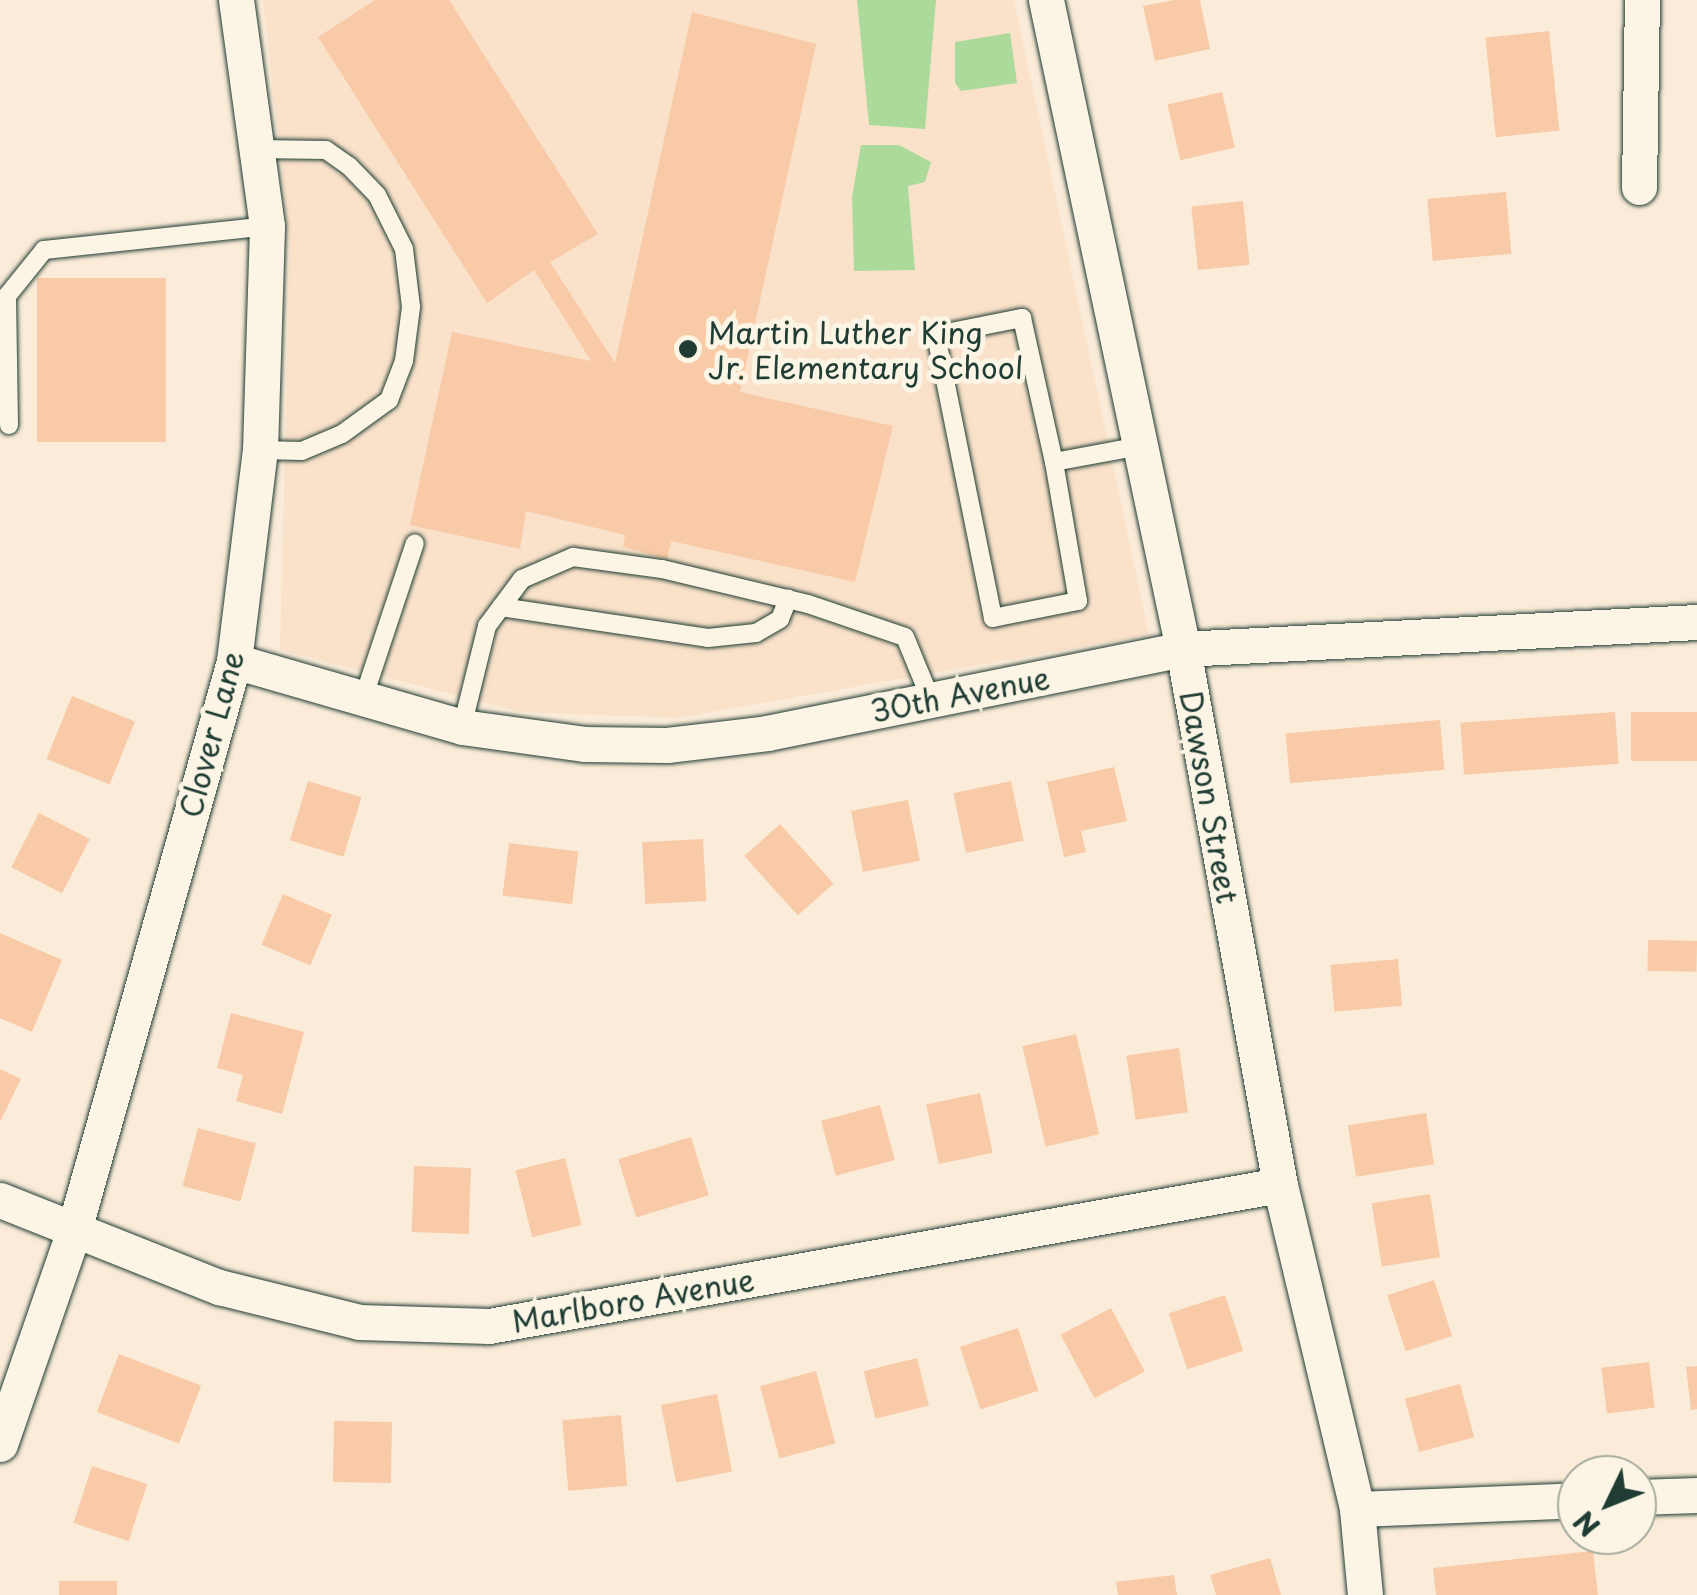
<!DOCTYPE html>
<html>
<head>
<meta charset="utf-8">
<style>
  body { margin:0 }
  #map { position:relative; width:1697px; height:1595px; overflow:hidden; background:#fbecd9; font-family:"Playpen Sans",sans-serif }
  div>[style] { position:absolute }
  .built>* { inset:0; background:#fae2ca }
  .green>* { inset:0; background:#abda9a }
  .building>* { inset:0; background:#f8caa7; transform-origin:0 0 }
  .roads { filter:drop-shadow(0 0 2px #1f3d34) drop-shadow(0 0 2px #1f3d34) }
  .service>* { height:18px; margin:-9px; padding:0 9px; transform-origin:9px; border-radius:9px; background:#fcf5e5 }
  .minor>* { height:35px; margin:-17.5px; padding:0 17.5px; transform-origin:17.5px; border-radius:17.5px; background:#fcf5e5 }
  .dots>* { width:28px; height:28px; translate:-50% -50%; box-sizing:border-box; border:5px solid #fcf5e5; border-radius:50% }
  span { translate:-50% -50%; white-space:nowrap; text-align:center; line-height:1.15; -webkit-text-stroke:10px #fcf5e5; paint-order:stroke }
  .poi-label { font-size:30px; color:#1f3d34 }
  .left { translate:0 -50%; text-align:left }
  .street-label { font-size:30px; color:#1f3d34 }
  .north { position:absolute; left:1557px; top:1455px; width:100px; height:100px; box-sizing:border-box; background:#fcf5e5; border:2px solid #a4ab9e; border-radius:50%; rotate:227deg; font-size:28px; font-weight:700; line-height:40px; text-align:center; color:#1f3d34 }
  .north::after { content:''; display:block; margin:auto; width:35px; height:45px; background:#1f3d34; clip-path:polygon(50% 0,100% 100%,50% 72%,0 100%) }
</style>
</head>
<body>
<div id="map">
  <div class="built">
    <div style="clip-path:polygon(263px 0,1014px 0,1149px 635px,678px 718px,522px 712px,280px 650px,290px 246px)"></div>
  </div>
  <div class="green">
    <div style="clip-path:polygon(857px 0,936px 0,925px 129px,869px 125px)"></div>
    <div style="clip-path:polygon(1010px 33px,1017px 83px,961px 91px,955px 83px,955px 42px)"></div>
    <div style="clip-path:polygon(861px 145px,899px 145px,931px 162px,925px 182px,908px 186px,915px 270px,854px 271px,852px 197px)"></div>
  </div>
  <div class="building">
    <div style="clip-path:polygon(375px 0,449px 0,598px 234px,550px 262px,615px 363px,692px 12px,816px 44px,740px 392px,893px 426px,855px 582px,671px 541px,667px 559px,623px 547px,625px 535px,526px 511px,520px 549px,410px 525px,452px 332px,591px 361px,534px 270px,487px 303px,318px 37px)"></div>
    <div style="clip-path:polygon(1174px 0,1200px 0,1210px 49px,1155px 61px,1143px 6px)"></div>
    <div style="left:1549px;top:31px;width:100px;height:64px;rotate:84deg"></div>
    <div style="left:1222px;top:92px;width:57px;height:56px;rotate:77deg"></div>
    <div style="left:1506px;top:192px;width:62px;height:79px;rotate:85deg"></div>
    <div style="left:1243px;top:201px;width:64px;height:52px;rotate:84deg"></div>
    <div style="left:37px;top:278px;width:129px;height:164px"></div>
    <div style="left:72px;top:696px;width:68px;height:68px;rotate:22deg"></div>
    <div style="left:1615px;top:712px;width:52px;height:155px;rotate:86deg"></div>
    <div style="left:1697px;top:712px;width:49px;height:66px;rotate:90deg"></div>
    <div style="left:1440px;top:720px;width:50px;height:155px;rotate:85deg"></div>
    <div style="clip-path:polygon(1114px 767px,1127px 821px,1081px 831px,1086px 852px,1064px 857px,1047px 782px)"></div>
    <div style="left:308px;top:781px;width:56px;height:62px;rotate:17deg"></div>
    <div style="left:1011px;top:781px;width:61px;height:59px;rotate:78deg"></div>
    <div style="left:908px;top:800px;width:62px;height:58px;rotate:79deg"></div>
    <div style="left:39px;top:813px;width:57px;height:61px;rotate:27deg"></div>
    <div style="left:780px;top:824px;width:80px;height:48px;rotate:48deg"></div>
    <div style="left:703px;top:839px;width:62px;height:61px;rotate:87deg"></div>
    <div style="left:509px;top:843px;width:70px;height:53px;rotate:7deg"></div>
    <div style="left:283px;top:894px;width:53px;height:55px;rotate:23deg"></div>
    <div style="clip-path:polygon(0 933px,62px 960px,32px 1032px,0 1018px)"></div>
    <div style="left:1648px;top:940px;width:49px;height:31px;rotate:1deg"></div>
    <div style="left:1398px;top:959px;width:47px;height:68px;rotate:85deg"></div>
    <div style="clip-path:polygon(231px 1013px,304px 1032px,282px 1114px,236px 1101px,243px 1075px,217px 1068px)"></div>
    <div style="left:1076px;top:1034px;width:103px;height:55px;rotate:77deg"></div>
    <div style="left:1179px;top:1048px;width:65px;height:53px;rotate:82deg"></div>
    <div style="clip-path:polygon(0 1069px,21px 1079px,0 1122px)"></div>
    <div style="left:980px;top:1093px;width:61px;height:55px;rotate:78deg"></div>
    <div style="left:880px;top:1105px;width:57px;height:61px;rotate:75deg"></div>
    <div style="left:1426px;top:1113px;width:52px;height:79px;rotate:81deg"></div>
    <div style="left:198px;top:1128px;width:60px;height:60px;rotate:15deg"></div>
    <div style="left:691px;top:1137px;width:61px;height:76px;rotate:73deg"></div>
    <div style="left:565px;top:1158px;width:69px;height:51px;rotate:76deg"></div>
    <div style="left:414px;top:1166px;width:57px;height:66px;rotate:2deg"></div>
    <div style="left:1430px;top:1194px;width:64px;height:59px;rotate:81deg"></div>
    <div style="left:1434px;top:1280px;width:59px;height:49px;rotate:72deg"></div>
    <div style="left:1225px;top:1295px;width:59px;height:59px;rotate:72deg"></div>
    <div style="left:1111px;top:1308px;width:72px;height:57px;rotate:62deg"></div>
    <div style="left:1018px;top:1328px;width:66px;height:61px;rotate:72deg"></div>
    <div style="left:119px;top:1354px;width:88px;height:62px;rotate:21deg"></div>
    <div style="left:917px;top:1358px;width:49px;height:55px;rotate:76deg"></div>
    <div style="left:1649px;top:1362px;width:46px;height:48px;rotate:83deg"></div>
    <div style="clip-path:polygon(1697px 1366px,1697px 1409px,1691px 1410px,1686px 1367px)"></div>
    <div style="left:816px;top:1371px;width:75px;height:58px;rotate:75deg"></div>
    <div style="left:1460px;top:1384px;width:55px;height:57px;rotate:75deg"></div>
    <div style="left:717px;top:1394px;width:79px;height:57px;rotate:79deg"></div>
    <div style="left:621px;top:1415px;width:71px;height:59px;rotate:85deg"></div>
    <div style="left:334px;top:1421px;width:58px;height:61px;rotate:1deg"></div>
    <div style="left:92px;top:1466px;width:58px;height:60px;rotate:18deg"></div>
    <div style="clip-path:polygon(1593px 1551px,1598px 1595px,1436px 1595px,1433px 1568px)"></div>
    <div style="clip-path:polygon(1270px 1558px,1281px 1595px,1216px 1595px,1210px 1575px)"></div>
    <div style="clip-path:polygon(1174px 1575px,1177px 1595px,1118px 1595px,1116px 1582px)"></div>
    <div style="left:59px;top:1581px;width:58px;height:14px"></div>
  </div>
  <div class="roads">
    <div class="service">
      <div style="left:257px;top:149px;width:69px;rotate:0.8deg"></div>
      <div style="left:326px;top:150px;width:28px;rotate:35deg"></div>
      <div style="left:349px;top:166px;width:40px;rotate:46deg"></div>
      <div style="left:377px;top:195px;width:60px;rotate:63.4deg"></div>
      <div style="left:404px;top:249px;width:58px;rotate:83.1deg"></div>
      <div style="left:411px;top:307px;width:54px;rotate:97.4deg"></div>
      <div style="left:404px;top:361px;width:42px;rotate:111deg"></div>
      <div style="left:389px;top:400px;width:58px;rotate:144.1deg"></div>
      <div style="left:342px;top:434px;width:43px;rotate:157deg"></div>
      <div style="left:302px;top:451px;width:42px;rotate:-178.6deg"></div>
      <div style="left:9px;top:425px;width:129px;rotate:-90.9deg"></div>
      <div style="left:7px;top:296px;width:59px;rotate:-51.2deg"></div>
      <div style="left:44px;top:250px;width:224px;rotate:-6.1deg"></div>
      <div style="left:1054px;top:462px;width:141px;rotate:80.2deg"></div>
      <div style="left:1078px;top:601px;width:87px;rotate:168.7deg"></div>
      <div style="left:993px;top:618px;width:289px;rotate:-101.4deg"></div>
      <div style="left:936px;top:335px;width:88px;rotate:-11.2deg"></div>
      <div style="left:1022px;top:318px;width:148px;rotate:77.5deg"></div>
      <div style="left:1054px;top:462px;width:87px;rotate:-10.5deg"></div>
      <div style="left:501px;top:607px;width:209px;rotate:8.5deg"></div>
      <div style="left:708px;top:638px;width:48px;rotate:-5.9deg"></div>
      <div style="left:756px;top:633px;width:28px;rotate:-30deg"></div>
      <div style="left:780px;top:619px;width:22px;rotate:-68deg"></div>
      <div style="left:363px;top:699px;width:164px;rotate:-71.6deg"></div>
      <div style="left:462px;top:727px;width:104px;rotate:-76.1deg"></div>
      <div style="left:487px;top:626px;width:59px;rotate:-53.3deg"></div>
      <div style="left:522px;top:579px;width:56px;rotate:-23.3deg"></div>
      <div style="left:573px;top:557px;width:90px;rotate:7.7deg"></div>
      <div style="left:662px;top:569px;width:150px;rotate:13.5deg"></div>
      <div style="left:808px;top:604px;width:102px;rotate:18.8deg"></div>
      <div style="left:905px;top:637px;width:68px;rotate:67.6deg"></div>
    </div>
    <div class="minor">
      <div style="left:1046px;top:0;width:663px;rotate:78.08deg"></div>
      <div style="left:1183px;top:649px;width:545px;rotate:79.74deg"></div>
      <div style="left:1280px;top:1185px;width:333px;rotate:76.6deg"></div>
      <div style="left:1357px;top:1509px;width:86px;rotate:84.7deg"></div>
      <div style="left:1639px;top:187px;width:187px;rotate:-89.1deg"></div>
      <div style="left:234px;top:661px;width:237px;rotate:16.1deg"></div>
      <div style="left:462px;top:727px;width:123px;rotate:7.9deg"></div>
      <div style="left:584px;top:744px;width:83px;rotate:0.7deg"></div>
      <div style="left:667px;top:745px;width:101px;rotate:-6.8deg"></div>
      <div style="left:767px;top:733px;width:424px;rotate:-11.4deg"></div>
      <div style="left:1183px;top:649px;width:515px;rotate:-3.01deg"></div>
      <div style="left:0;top:1200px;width:236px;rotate:21.7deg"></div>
      <div style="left:219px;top:1287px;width:144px;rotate:14deg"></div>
      <div style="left:359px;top:1322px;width:130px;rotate:1.8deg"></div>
      <div style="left:489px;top:1326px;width:803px;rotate:-10.11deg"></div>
      <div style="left:0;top:1444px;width:226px;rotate:-70.9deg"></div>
      <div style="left:74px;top:1230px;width:591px;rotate:-74.29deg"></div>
      <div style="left:234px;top:661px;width:213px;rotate:-83deg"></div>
      <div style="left:260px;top:450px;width:224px;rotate:-88.2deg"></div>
      <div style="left:267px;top:226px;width:228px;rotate:-97.8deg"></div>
      <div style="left:1637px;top:1497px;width:60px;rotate:-1.9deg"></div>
      <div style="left:1357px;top:1509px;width:220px;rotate:-2.3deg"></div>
    </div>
  </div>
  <div class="dots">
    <div style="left:688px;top:349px;background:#1f3d34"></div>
  </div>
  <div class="poi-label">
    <span class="left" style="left:708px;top:349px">Martin Luther King<br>Jr. Elementary School</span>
  </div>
  <div class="street-label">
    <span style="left:960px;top:694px;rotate:-11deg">30th Avenue</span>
    <span style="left:211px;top:734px;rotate:-75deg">Clover Lane</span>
    <span style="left:1210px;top:797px;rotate:80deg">Dawson Street</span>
    <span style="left:633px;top:1300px;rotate:-10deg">Marlboro Avenue</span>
  </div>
  <div class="north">N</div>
</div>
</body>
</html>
